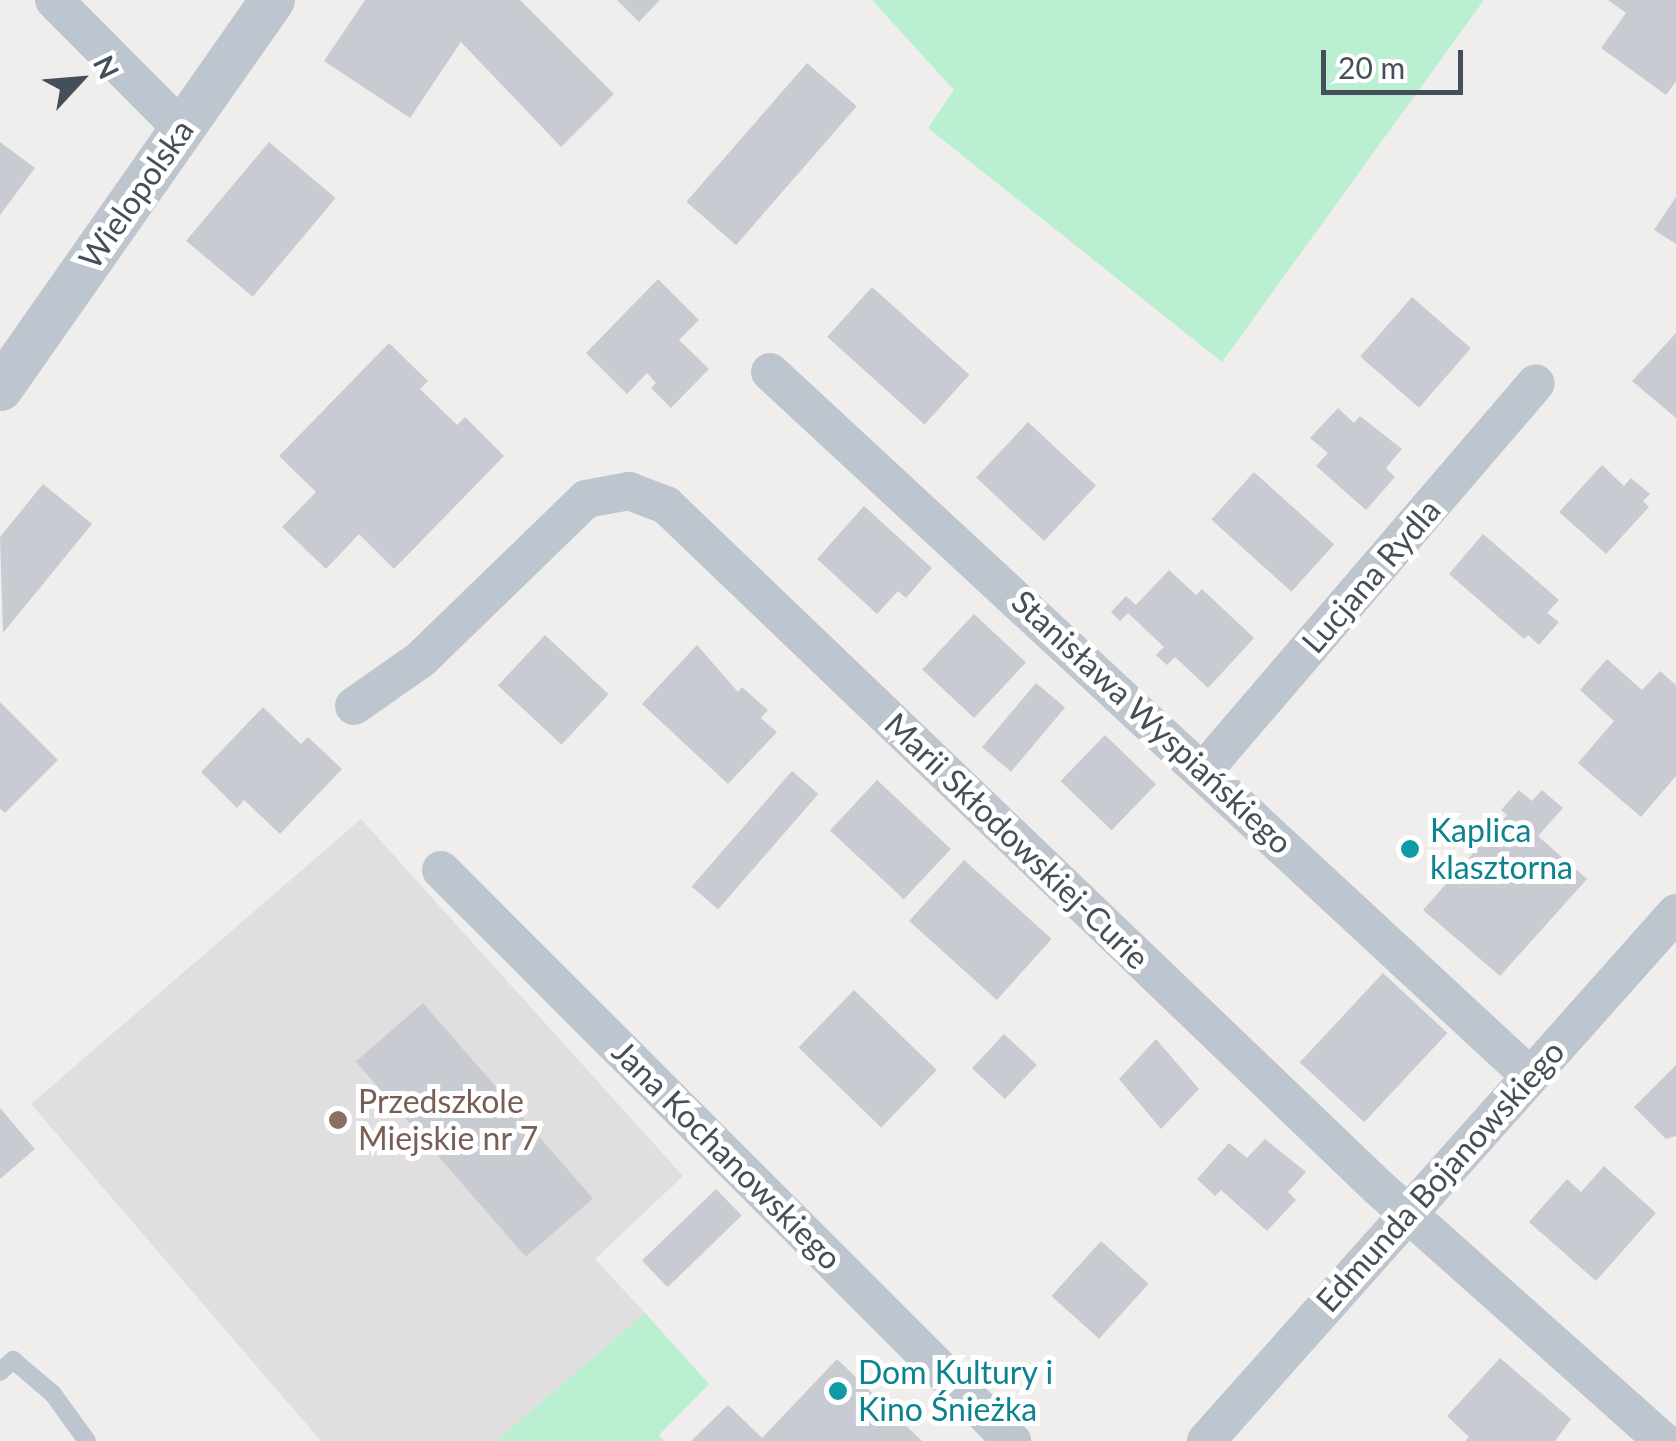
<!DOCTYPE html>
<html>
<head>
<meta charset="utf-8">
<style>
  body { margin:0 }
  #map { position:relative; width:1676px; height:1441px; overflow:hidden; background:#f0eded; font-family:Lato,sans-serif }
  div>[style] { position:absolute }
  .education>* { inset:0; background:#e1dedf }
  .green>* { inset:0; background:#baefd2 }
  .building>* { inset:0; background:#c9cbd3; transform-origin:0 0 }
  .service>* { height:18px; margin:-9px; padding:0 9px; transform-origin:9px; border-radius:9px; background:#bdc6cf }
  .minor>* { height:38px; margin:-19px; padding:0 19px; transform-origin:19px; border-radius:19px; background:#bdc6cf }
  .tertiary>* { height:45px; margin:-22.5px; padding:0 22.5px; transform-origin:22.5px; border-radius:22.5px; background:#bdc6cf }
  .dots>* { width:28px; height:28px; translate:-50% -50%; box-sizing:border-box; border:5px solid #fff; border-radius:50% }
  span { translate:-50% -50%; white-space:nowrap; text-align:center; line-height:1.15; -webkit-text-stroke:10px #fff; paint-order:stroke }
  .street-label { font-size:32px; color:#454f5a }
  .culture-label { font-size:32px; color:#0d838f }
  .left { translate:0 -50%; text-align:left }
  .education-label { font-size:32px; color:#785e54 }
  .north { position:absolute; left:30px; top:30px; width:100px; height:100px; -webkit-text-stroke:8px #fff; paint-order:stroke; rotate:64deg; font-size:28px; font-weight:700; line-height:40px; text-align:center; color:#454f5a }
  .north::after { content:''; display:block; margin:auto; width:35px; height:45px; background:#454f5a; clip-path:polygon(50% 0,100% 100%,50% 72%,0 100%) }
  .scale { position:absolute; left:1321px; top:50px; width:142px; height:45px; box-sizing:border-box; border:5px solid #454f5a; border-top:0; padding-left:12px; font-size:30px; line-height:35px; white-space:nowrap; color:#454f5a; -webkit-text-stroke:8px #fff; paint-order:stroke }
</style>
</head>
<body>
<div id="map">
  <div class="education">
    <div style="clip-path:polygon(361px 819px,683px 1176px,595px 1259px,645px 1313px,496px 1441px,321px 1441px,31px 1104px)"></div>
  </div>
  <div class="green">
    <div style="clip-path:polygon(872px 0,1484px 0,1222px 362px,928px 128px,954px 90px)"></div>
    <div style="clip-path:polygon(645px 1313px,709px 1384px,659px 1435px,664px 1441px,496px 1441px)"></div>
  </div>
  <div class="building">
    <div style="clip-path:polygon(365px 0,520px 0,614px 94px,561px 147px,461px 42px,410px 118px,324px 61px)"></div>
    <div style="clip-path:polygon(617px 0,660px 0,639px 22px)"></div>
    <div style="clip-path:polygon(1608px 0,1676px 0,1676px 81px,1666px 95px,1601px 48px,1626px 13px)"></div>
    <div style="left:807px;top:63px;width:66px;height:184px;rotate:41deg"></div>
    <div style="clip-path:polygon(0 142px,35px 168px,0 215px)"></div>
    <div style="left:269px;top:142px;width:87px;height:129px;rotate:40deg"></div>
    <div style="clip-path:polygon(1676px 197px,1676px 244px,1654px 230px)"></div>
    <div style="clip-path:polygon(658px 279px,699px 320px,679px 340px,709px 369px,671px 408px,651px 388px,656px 383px,647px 373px,627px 394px,586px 353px)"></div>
    <div style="left:872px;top:287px;width:131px;height:67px;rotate:42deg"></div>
    <div style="left:1412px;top:297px;width:78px;height:79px;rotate:41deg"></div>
    <div style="clip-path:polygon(1676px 333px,1676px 418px,1632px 381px)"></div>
    <div style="clip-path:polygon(389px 343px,428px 381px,420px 389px,457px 425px,465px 417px,504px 456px,394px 569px,359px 534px,326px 569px,282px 527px,316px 492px,279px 456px)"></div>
    <div style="clip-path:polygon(1338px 408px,1354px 423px,1360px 416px,1402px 449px,1386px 468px,1395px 477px,1366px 510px,1316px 466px,1328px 453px,1310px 438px)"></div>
    <div style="left:1028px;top:422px;width:93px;height:76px;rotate:43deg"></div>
    <div style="clip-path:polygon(1602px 465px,1624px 486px,1631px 478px,1650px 494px,1643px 501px,1649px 507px,1606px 554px,1559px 512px)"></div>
    <div style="left:1254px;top:472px;width:108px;height:64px;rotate:42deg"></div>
    <div style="clip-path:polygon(43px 484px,92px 524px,3px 633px,0 537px)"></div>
    <div style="clip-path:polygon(864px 506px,932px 568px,906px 598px,898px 591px,877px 614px,817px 559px)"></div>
    <div style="clip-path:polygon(1483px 534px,1559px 600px,1547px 613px,1559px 622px,1539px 645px,1528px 635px,1524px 639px,1449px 574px)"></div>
    <div style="clip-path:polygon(1169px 570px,1196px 595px,1202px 589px,1254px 638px,1208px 688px,1175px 657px,1167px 665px,1156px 655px,1164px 647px,1128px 613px,1120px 621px,1111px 612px,1126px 596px,1136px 605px)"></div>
    <div style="left:974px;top:614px;width:71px;height:76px;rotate:43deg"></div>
    <div style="left:545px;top:635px;width:87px;height:69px;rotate:43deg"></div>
    <div style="clip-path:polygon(697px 645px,738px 692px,742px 687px,768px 710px,761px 718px,777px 732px,728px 784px,642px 704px)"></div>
    <div style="clip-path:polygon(1607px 659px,1642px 690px,1660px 671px,1676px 685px,1676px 776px,1641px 817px,1578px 763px,1614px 721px,1580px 690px)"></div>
    <div style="left:1036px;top:683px;width:38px;height:84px;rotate:40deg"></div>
    <div style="clip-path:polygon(0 702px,58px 760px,5px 813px,0 809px)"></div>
    <div style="clip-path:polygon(263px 707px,301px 744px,308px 737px,342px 769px,280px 834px,244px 800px,237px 808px,201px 772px)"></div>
    <div style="left:1105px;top:735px;width:71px;height:64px;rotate:44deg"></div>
    <div style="left:792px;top:771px;width:35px;height:153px;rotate:41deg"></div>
    <div style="left:877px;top:780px;width:101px;height:69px;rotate:43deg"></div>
    <div style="clip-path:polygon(1519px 790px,1532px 801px,1542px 790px,1563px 808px,1538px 836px,1587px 879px,1500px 976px,1423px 910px,1507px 815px,1501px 810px)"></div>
    <div style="left:964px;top:860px;width:118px;height:82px;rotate:42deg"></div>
    <div style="left:1383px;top:973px;width:88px;height:122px;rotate:43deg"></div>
    <div style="left:854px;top:990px;width:115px;height:80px;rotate:44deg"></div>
    <div style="left:423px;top:1003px;width:259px;height:89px;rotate:49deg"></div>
    <div style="left:1004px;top:1034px;width:45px;height:47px;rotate:43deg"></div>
    <div style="clip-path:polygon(1156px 1039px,1199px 1089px,1161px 1129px,1119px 1079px)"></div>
    <div style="clip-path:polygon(1676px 1065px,1676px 1136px,1666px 1139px,1634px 1107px)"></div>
    <div style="clip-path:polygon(0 1108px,35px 1149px,0 1179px)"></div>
    <div style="clip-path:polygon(1265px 1139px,1306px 1172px,1288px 1192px,1296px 1200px,1267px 1231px,1221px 1190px,1215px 1196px,1197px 1179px,1229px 1143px,1247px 1158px)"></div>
    <div style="clip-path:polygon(1604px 1166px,1656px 1213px,1596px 1281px,1529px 1222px,1567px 1179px,1581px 1192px)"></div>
    <div style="left:716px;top:1189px;width:37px;height:103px;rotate:46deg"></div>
    <div style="left:1101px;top:1241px;width:64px;height:74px;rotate:42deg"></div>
    <div style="clip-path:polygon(1500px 1358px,1571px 1419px,1555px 1441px,1465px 1441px,1469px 1437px,1447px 1416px)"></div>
    <div style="clip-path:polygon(837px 1359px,922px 1441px,691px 1441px,728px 1405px,762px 1438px)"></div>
  </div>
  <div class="service">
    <div style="left:0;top:1372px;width:18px;rotate:-43deg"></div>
    <div style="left:13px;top:1360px;width:52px;rotate:40.4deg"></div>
    <div style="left:53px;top:1394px;width:58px;rotate:54.1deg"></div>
  </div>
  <div class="minor">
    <div style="left:54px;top:0;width:182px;rotate:45.2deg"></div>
    <div style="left:770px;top:372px;width:1036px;rotate:42.81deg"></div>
    <div style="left:354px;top:706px;width:82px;rotate:-35deg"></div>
    <div style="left:421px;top:659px;width:230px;rotate:-44.1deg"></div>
    <div style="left:586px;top:499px;width:44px;rotate:-10.5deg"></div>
    <div style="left:629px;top:491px;width:40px;rotate:21deg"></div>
    <div style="left:666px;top:505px;width:986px;rotate:43.77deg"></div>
    <div style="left:1378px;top:1187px;width:382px;rotate:41.7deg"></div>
    <div style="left:1205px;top:769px;width:508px;rotate:-49.39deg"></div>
    <div style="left:441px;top:870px;width:808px;rotate:45deg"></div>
    <div style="left:1206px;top:1441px;width:707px;rotate:-48.33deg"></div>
  </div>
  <div class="tertiary">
    <div style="left:0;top:388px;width:474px;rotate:-55deg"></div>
  </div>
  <div class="dots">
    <div style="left:1410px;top:849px;background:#0f9aa8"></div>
    <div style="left:338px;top:1120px;background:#8d6e63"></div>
    <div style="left:838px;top:1391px;background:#0f9aa8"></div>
  </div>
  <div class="street-label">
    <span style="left:136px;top:194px;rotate:-55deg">Wielopolska</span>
    <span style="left:1371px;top:576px;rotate:-49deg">Lucjana Rydla</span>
    <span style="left:1152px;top:722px;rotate:43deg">Stanisława Wyspiańskiego</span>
    <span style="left:1017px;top:841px;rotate:44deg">Marii Skłodowskiej-Curie</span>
    <span style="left:727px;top:1155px;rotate:45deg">Jana Kochanowskiego</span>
    <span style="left:1440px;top:1176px;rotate:-48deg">Edmunda Bojanowskiego</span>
  </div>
  <div class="culture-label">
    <span class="left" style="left:1430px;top:849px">Kaplica<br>klasztorna</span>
    <span class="left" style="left:858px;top:1391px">Dom Kultury i<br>Kino Śnieżka</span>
  </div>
  <div class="education-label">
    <span class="left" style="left:358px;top:1120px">Przedszkole<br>Miejskie nr 7</span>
  </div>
  <div class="north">N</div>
  <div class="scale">20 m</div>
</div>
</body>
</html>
